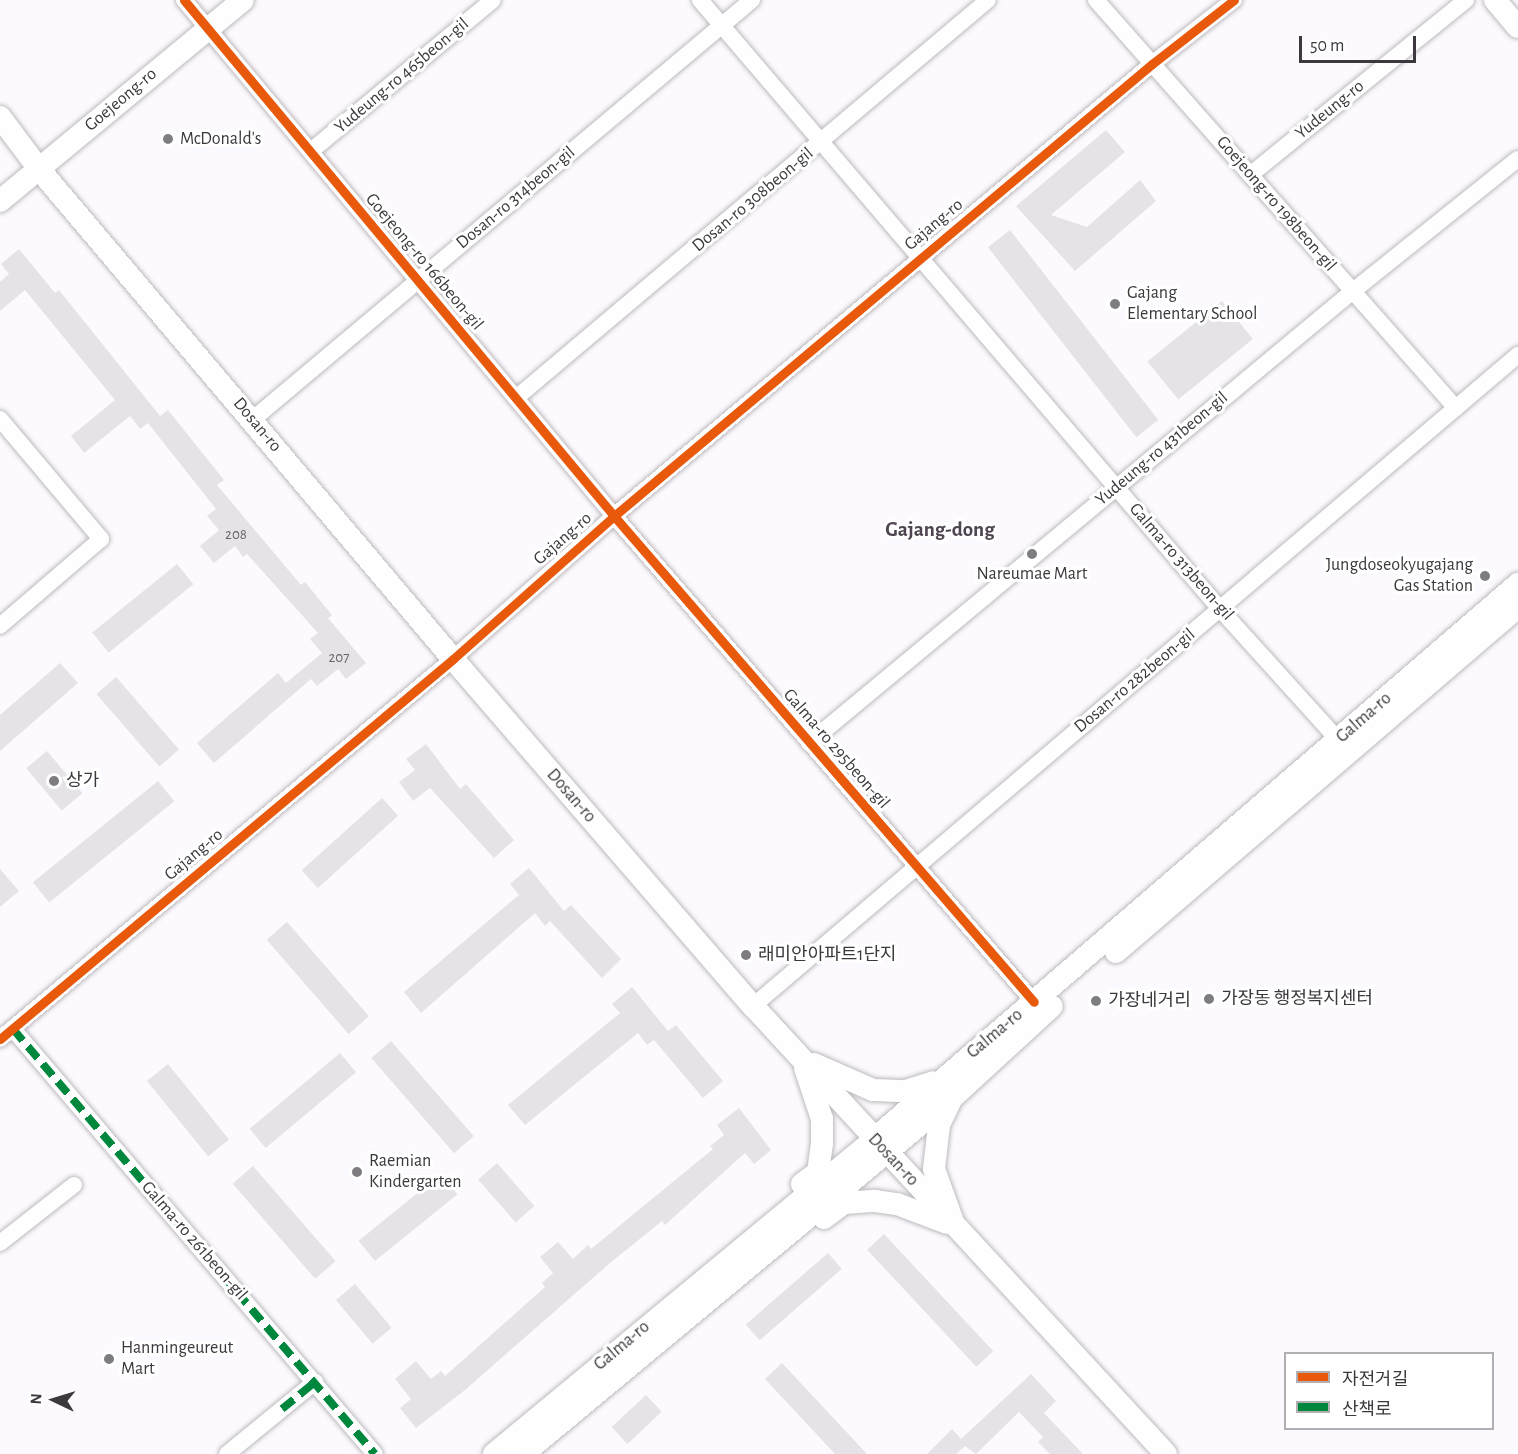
<!DOCTYPE html>
<html>
<head>
<meta charset="utf-8">
<style>
  body { margin:0 }
  #map { position:relative; width:1518px; height:1454px; overflow:hidden; background:#fcfafe; font-family:"Alegreya Sans","Noto Sans KR",sans-serif }
  div>[style] { position:absolute }
  .building>* { inset:0; background:#e5e3e7; transform-origin:0 0 }
  .roads { filter:drop-shadow(0 0 2px #bdbabe) drop-shadow(0 0 2px #bdbabe) }
  .minor>* { height:16px; margin:-8px; padding:0 8px; transform-origin:8px; border-radius:8px; background:#fffeff }
  .major>* { height:22px; margin:-11px; padding:0 11px; transform-origin:11px; border-radius:11px; background:#fffeff }
  .quiet>* { height:8px; margin-top:-4px; transform-origin:0; background:repeating-linear-gradient(90deg,#00873e 0 15px,transparent 0 23px) }
  .cycleway>* { height:9px; margin:-4.5px; padding:0 4.5px; transform-origin:4.5px; border-radius:4.5px; background:#e8590c }
  .dots>* { width:16px; height:16px; translate:-50% -50%; box-sizing:border-box; border:3px solid #fff; border-radius:50% }
  span { translate:-50% -50%; white-space:nowrap; text-align:center; line-height:1.15; -webkit-text-stroke:6px #fff; paint-order:stroke }
  .number-label { font-size:15px; color:#68646a }
  .number-label span { -webkit-text-stroke-width:0 }
  .street-label { font-size:18px; color:#3c383e }
  .poi-label { font-size:18px; color:#3c383e }
  .left { translate:0 -50%; text-align:left }
  .right { translate:-100% -50%; text-align:right }
  .quarter-label { font-size:21px; color:#4f4652; font-weight:700 }
  .legend { position:absolute; left:1284px; top:1352px; width:210px; height:78px; box-sizing:border-box; background:#fff; border:2px solid #b1afb2; margin:0; padding:8px 10px; list-style:none; font-size:18px; color:#3c383e }
  .legend li { display:flex; align-items:center; gap:12px; height:30px }
  .legend b { width:30px; border:2px solid #b1afb2 }
  .north { position:absolute; left:24px; top:1370px; width:60px; height:60px; -webkit-text-stroke:4px #fff; paint-order:stroke; rotate:274deg; font-size:16px; font-weight:700; line-height:24px; text-align:center; color:#3c383e }
  .north::after { content:''; display:block; margin:auto; width:21px; height:27px; background:#3c383e; clip-path:polygon(50% 0,100% 100%,50% 72%,0 100%) }
  .scale { position:absolute; left:1299px; top:36px; width:117px; height:27px; box-sizing:border-box; border:3px solid #3c383e; border-top:0; padding-left:8px; font-size:18px; line-height:21px; white-space:nowrap; color:#3c383e; -webkit-text-stroke:4px #fff; paint-order:stroke }
</style>
</head>
<body>
<div id="map">
  <div class="building">
    <div style="clip-path:polygon(1106px 130px,1125px 152px,1051px 215px,1087px 227px,1140px 180px,1156px 201px,1075px 271px,1016px 206px)"></div>
    <div style="left:1010px;top:230px;width:241px;height:28px;rotate:52deg"></div>
    <div style="clip-path:polygon(19px 249px,55px 293px,59px 290px,160px 416px,168px 410px,224px 480px,217px 485px,301px 585px,305px 582px,332px 615px,328px 618px,366px 663px,346px 679px,338px 669px,317px 686px,311px 679px,214px 763px,197px 743px,278px 673px,286px 683px,322px 653px,310px 639px,318px 633px,247px 554px,243px 557px,235px 546px,214px 563px,200px 546px,219px 530px,207px 516px,216px 509px,148px 423px,140px 429px,130px 416px,84px 453px,71px 436px,115px 400px,25px 290px,0 311px,0 282px,9px 274px,1px 264px)"></div>
    <div style="left:1222px;top:301px;width:49px;height:96px;rotate:51deg"></div>
    <div style="left:177px;top:564px;width:26px;height:109px;rotate:51deg"></div>
    <div style="clip-path:polygon(60px 663px,78px 683px,0 751px,0 715px)"></div>
    <div style="left:116px;top:677px;width:96px;height:26px;rotate:49deg"></div>
    <div style="clip-path:polygon(426px 744px,460px 789px,466px 784px,514px 840px,494px 858px,430px 788px,413px 801px,399px 782px,415px 770px,406px 759px)"></div>
    <div style="left:47px;top:751px;width:55px;height:27px;rotate:50deg"></div>
    <div style="left:158px;top:781px;width:26px;height:161px;rotate:51deg"></div>
    <div style="left:382px;top:798px;width:24px;height:108px;rotate:48deg"></div>
    <div style="clip-path:polygon(529px 868px,564px 911px,571px 905px,621px 959px,602px 978px,550px 921px,545px 926px,535px 913px,421px 1013px,404px 992px,519px 895px,510px 884px)"></div>
    <div style="clip-path:polygon(0 869px,19px 891px,0 907px)"></div>
    <div style="left:287px;top:922px;width:125px;height:27px;rotate:49deg"></div>
    <div style="clip-path:polygon(632px 987px,668px 1031px,676px 1025px,723px 1081px,703px 1098px,654px 1040px,647px 1045px,638px 1033px,525px 1125px,508px 1105px,620px 1013px,612px 1004px)"></div>
    <div style="left:391px;top:1041px;width:126px;height:26px;rotate:49deg"></div>
    <div style="left:340px;top:1053px;width:25px;height:118px;rotate:50deg"></div>
    <div style="left:168px;top:1064px;width:97px;height:27px;rotate:51deg"></div>
    <div style="clip-path:polygon(739px 1108px,771px 1150px,754px 1164px,745px 1153px,665px 1225px,662px 1221px,610px 1263px,465px 1390px,416px 1428px,400px 1408px,411px 1399px,395px 1379px,416px 1361px,431px 1379px,441px 1371px,445px 1376px,545px 1287px,542px 1283px,553px 1273px,540px 1257px,558px 1242px,573px 1259px,588px 1245px,591px 1249px,713px 1149px,710px 1146px,724px 1135px,717px 1125px)"></div>
    <div style="left:497px;top:1163px;width:57px;height:25px;rotate:49deg"></div>
    <div style="left:253px;top:1166px;width:126px;height:27px;rotate:49deg"></div>
    <div style="left:441px;top:1174px;width:26px;height:106px;rotate:51deg"></div>
    <div style="left:884px;top:1234px;width:160px;height:23px;rotate:47deg"></div>
    <div style="left:828px;top:1253px;width:21px;height:109px;rotate:49deg"></div>
    <div style="left:355px;top:1284px;width:57px;height:25px;rotate:50deg"></div>
    <div style="clip-path:polygon(782px 1363px,867px 1454px,835px 1454px,765px 1379px)"></div>
    <div style="clip-path:polygon(1031px 1374px,1056px 1401px,1044px 1413px,1083px 1454px,1050px 1454px,1038px 1442px,1043px 1437px,1019px 1412px,976px 1454px,965px 1446px,956px 1454px,927px 1454px,952px 1429px,961px 1439px)"></div>
    <div style="left:646px;top:1395px;width:23px;height:47px;rotate:47deg"></div>
  </div>
  <div class="roads">
    <div class="minor">
      <div style="left:184px;top:0;width:672px;rotate:50.19deg"></div>
      <div style="left:614px;top:516px;width:642px;rotate:49.17deg"></div>
      <div style="left:700px;top:0;width:801px;rotate:49.51deg"></div>
      <div style="left:1220px;top:609px;width:185px;rotate:47.9deg"></div>
      <div style="left:1096px;top:0;width:544px;rotate:48.58deg"></div>
      <div style="left:311px;top:151px;width:236px;rotate:-39.7deg"></div>
      <div style="left:1250px;top:175px;width:278px;rotate:-39deg"></div>
      <div style="left:516px;top:398px;width:617px;rotate:-40.14deg"></div>
      <div style="left:0;top:419px;width:157px;rotate:49.9deg"></div>
      <div style="left:101px;top:539px;width:133px;rotate:139.3deg"></div>
      <div style="left:252px;top:420px;width:653px;rotate:-40.03deg"></div>
      <div style="left:809px;top:743px;width:707px;rotate:-39.72deg"></div>
      <div style="left:1353px;top:291px;width:211px;rotate:-38.7deg"></div>
      <div style="left:753px;top:1006px;width:1005px;rotate:-40.4deg"></div>
      <div style="left:13px;top:1029px;width:558px;rotate:49.58deg"></div>
      <div style="left:0;top:1039px;width:591px;rotate:-39.99deg"></div>
      <div style="left:453px;top:659px;width:215px;rotate:-41.6deg"></div>
      <div style="left:614px;top:516px;width:703px;rotate:-40.04deg"></div>
      <div style="left:1152px;top:64px;width:104px;rotate:-38deg"></div>
      <div style="left:0;top:1243px;width:94px;rotate:-38.1deg"></div>
      <div style="left:227px;top:1454px;width:114px;rotate:-39.3deg"></div>
    </div>
    <div class="major">
      <div style="left:1495px;top:0;width:35px;rotate:50deg"></div>
      <div style="left:0;top:117px;width:65px;rotate:53.1deg"></div>
      <div style="left:39px;top:169px;width:641px;rotate:49.81deg"></div>
      <div style="left:453px;top:659px;width:459px;rotate:49.2deg"></div>
      <div style="left:753px;top:1006px;width:609px;rotate:47.33deg"></div>
      <div style="left:0;top:201px;width:315px;rotate:-39.6deg"></div>
      <div style="left:1116px;top:952px;width:530px;rotate:-40.64deg"></div>
      <div style="left:814px;top:1064px;width:64px;rotate:23.8deg"></div>
      <div style="left:873px;top:1090px;width:33px;rotate:2deg"></div>
      <div style="left:906px;top:1091px;width:28px;rotate:-18deg"></div>
      <div style="left:950px;top:1102px;width:25px;rotate:116deg"></div>
      <div style="left:939px;top:1125px;width:44px;rotate:96.5deg"></div>
      <div style="left:934px;top:1169px;width:53px;rotate:70.2deg"></div>
      <div style="left:802px;top:1184px;width:20px;rotate:-37deg"></div>
      <div style="left:818px;top:1172px;width:29px;rotate:-82deg"></div>
      <div style="left:822px;top:1143px;width:24px;rotate:-90deg"></div>
      <div style="left:822px;top:1119px;width:54px;rotate:-108.4deg"></div>
      <div style="left:824px;top:1218px;width:25px;rotate:-37deg"></div>
      <div style="left:844px;top:1203px;width:31px;rotate:-4deg"></div>
      <div style="left:875px;top:1201px;width:22px;rotate:8deg"></div>
      <div style="left:897px;top:1204px;width:53px;rotate:20.8deg"></div>
      <div style="left:494px;top:1454px;width:492px;rotate:-39.6deg"></div>
      <div style="left:873px;top:1140px;width:852px;rotate:-40.76deg"></div>
      <div style="left:523px;top:1454px;width:559px;rotate:-39.7deg"></div>
      <div style="left:953px;top:1097px;width:134px;rotate:-42.6deg"></div>
    </div>
  </div>
  <div class="quiet">
    <div style="left:13px;top:1029px;width:558px;rotate:49.58deg"></div>
    <div style="left:282px;top:1409px;width:43px;rotate:-39.3deg"></div>
  </div>
  <div class="cycleway">
    <div style="left:184px;top:0;width:672px;rotate:50.19deg"></div>
    <div style="left:614px;top:516px;width:642px;rotate:49.17deg"></div>
    <div style="left:0;top:1039px;width:591px;rotate:-39.99deg"></div>
    <div style="left:453px;top:659px;width:215px;rotate:-41.6deg"></div>
    <div style="left:614px;top:516px;width:703px;rotate:-40.04deg"></div>
    <div style="left:1152px;top:64px;width:104px;rotate:-38deg"></div>
  </div>
  <div class="dots">
    <div style="left:168px;top:139px;background:#7f7c81"></div>
    <div style="left:1115px;top:304px;background:#7f7c81"></div>
    <div style="left:1032px;top:554px;background:#7f7c81"></div>
    <div style="left:1485px;top:576px;background:#7f7c81"></div>
    <div style="left:54px;top:781px;background:#7f7c81"></div>
    <div style="left:746px;top:955px;background:#7f7c81"></div>
    <div style="left:1209px;top:999px;background:#7f7c81"></div>
    <div style="left:1096px;top:1001px;background:#7f7c81"></div>
    <div style="left:357px;top:1172px;background:#7f7c81"></div>
    <div style="left:109px;top:1359px;background:#7f7c81"></div>
  </div>
  <div class="number-label">
    <span style="left:236px;top:535px">208</span>
    <span style="left:339px;top:658px">207</span>
  </div>
  <div class="street-label">
    <span style="left:402px;top:76px;rotate:-40deg">Yudeung-ro 465beon-gil</span>
    <span style="left:121px;top:100px;rotate:-40deg">Goejeong-ro</span>
    <span style="left:1330px;top:110px;rotate:-39deg">Yudeung-ro</span>
    <span style="left:516px;top:198px;rotate:-40deg">Dosan-ro 314beon-gil</span>
    <span style="left:753px;top:200px;rotate:-40deg">Dosan-ro 308beon-gil</span>
    <span style="left:1276px;top:204px;rotate:49deg">Goejeong-ro 198beon-gil</span>
    <span style="left:934px;top:225px;rotate:-40deg">Gajang-ro</span>
    <span style="left:424px;top:262px;rotate:50deg">Goejeong-ro 166beon-gil</span>
    <span style="left:257px;top:425px;rotate:50deg">Dosan-ro</span>
    <span style="left:1162px;top:449px;rotate:-40deg">Yudeung-ro 431beon-gil</span>
    <span style="left:563px;top:539px;rotate:-41deg">Gajang-ro</span>
    <span style="left:1181px;top:562px;rotate:49deg">Galma-ro 313beon-gil</span>
    <span style="left:1135px;top:681px;rotate:-40deg">Dosan-ro 282beon-gil</span>
    <span style="left:1364px;top:718px;rotate:-41deg">Galma-ro</span>
    <span style="left:836px;top:749px;rotate:49deg">Galma-ro 295beon-gil</span>
    <span style="left:571px;top:796px;rotate:49deg">Dosan-ro</span>
    <span style="left:194px;top:855px;rotate:-40deg">Gajang-ro</span>
    <span style="left:995px;top:1034px;rotate:-40deg">Galma-ro</span>
    <span style="left:893px;top:1160px;rotate:47deg">Dosan-ro</span>
    <span style="left:194px;top:1241px;rotate:49deg">Galma-ro 261beon-gil</span>
    <span style="left:622px;top:1346px;rotate:-40deg">Galma-ro</span>
  </div>
  <div class="poi-label">
    <span class="left" style="left:180px;top:139px">McDonald's</span>
    <span class="left" style="left:1127px;top:304px">Gajang<br>Elementary School</span>
    <span class="right" style="left:1473px;top:576px">Jungdoseokyugajang<br>Gas Station</span>
    <span style="left:1032px;top:574px">Nareumae Mart</span>
    <span class="left" style="left:66px;top:781px">상가</span>
    <span class="left" style="left:758px;top:955px">래미안아파트1단지</span>
    <span class="left" style="left:1221px;top:999px">가장동 행정복지센터</span>
    <span class="left" style="left:1108px;top:1001px">가장네거리</span>
    <span class="left" style="left:369px;top:1172px">Raemian<br>Kindergarten</span>
    <span class="left" style="left:121px;top:1359px">Hanmingeureut<br>Mart</span>
  </div>
  <div class="quarter-label">
    <span style="left:940px;top:530px">Gajang-dong</span>
  </div>
  <ul class="legend">
  <li><b style="height:8px;background:#e8590c"></b>자전거길</li>
  <li><b style="height:8px;background:#00873e"></b>산책로</li>
  </ul>
  <div class="north">N</div>
  <div class="scale">50 m</div>
</div>
</body>
</html>
